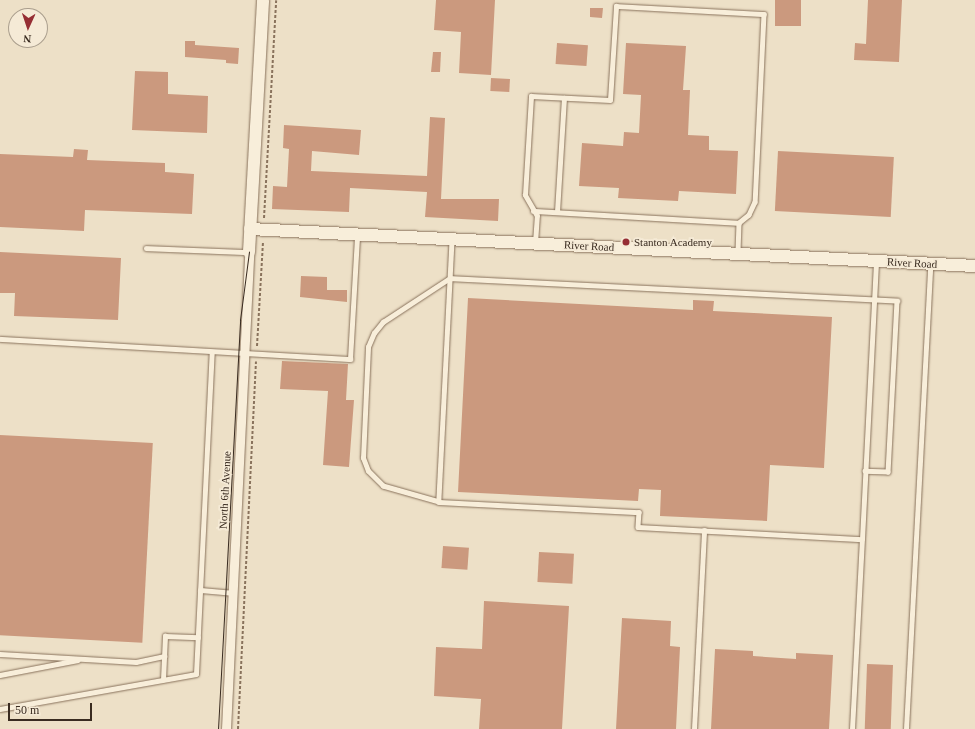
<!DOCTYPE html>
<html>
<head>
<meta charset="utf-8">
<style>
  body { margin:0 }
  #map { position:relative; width:975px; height:729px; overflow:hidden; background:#ede0c7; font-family:"Times New Roman",serif }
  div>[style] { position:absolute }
  .building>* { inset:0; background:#cb997e; transform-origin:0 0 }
  .path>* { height:2px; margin-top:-1px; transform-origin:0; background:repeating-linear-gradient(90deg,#89725c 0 3px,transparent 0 5px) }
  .roads { filter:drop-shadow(0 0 1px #89725c) drop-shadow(0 0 1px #89725c) }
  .service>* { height:4.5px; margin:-2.25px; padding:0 2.25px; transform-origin:2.25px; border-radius:2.25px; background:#f8eeda }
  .minor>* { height:9px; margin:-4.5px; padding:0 4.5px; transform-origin:4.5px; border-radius:4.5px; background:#f8eeda }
  .tertiary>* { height:12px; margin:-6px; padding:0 6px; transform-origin:6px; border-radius:6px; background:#f8eeda }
  .tram>* { height:1px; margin:-0.5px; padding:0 0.5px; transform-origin:0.5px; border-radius:0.5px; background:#392b20 }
  .dots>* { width:11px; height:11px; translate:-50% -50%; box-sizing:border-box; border:2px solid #f5ead6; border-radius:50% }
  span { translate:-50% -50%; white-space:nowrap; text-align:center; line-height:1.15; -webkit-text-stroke:3.5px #f5ead6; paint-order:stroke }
  .poi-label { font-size:11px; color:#392b20 }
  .left { translate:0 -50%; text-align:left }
  .street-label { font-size:11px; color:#392b20 }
  .north { position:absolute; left:8px; top:8px; width:40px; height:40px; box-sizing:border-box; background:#f5ead6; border:1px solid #aa9e8d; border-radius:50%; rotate:183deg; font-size:11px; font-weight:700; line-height:16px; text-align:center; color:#392b20 }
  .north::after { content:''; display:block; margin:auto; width:14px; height:18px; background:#962e34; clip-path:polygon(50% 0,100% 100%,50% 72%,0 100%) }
  .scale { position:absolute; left:8px; top:703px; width:84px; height:18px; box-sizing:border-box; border:2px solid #392b20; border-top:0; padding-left:5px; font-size:12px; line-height:14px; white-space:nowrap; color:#392b20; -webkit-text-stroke:3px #f5ead6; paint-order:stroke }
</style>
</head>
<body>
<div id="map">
  <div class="building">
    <div style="clip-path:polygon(436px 0,495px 0,491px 75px,459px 73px,461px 32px,434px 30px)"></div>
    <div style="left:775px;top:0;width:26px;height:26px"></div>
    <div style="clip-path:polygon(868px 0,902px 0,899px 62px,854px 60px,855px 43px,866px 44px)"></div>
    <div style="clip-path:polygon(590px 8px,603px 8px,602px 18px,590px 17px)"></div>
    <div style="clip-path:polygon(185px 41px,195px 41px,195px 45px,239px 48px,238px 64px,226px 63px,226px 60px,185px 57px)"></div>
    <div style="left:557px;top:43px;width:31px;height:21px;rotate:4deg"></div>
    <div style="clip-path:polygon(626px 43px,686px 46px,683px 90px,690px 90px,688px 135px,709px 136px,709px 150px,738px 151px,736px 194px,679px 191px,678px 201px,618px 198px,619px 188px,579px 186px,582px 143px,623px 146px,624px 132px,639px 133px,641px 95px,623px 94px)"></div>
    <div style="clip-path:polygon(433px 52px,441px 52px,440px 72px,431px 72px)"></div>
    <div style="clip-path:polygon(135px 71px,168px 72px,168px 94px,208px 96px,207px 133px,132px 130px)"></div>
    <div style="left:491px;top:78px;width:19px;height:13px;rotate:3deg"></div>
    <div style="clip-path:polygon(430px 117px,445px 118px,441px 199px,499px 199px,498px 221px,425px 217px,427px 192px,350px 188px,349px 212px,272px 209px,273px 186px,287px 187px,289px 149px,283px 148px,284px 125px,361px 130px,359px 155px,312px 151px,311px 171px,427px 176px)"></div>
    <div style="clip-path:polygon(74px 149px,88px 150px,87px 160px,165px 163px,165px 172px,194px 174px,192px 214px,85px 210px,84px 231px,0 227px,0 154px,73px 157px)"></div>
    <div style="left:778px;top:151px;width:116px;height:60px;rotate:3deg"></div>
    <div style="clip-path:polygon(0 252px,121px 258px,118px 320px,14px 316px,15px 293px,0 293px)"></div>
    <div style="clip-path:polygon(301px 276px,327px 277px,327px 290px,347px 290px,347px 302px,300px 297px)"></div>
    <div style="clip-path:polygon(468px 298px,693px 310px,693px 300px,714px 301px,713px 311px,832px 317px,824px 468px,770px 465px,767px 521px,660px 516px,661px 490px,639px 489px,638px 501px,458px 492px)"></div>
    <div style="clip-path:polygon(282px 361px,348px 364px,346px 400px,354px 400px,349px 467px,323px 465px,328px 391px,280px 389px)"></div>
    <div style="left:0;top:435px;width:153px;height:200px;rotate:3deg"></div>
    <div style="left:443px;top:546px;width:26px;height:22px;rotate:4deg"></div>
    <div style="left:539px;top:552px;width:35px;height:30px;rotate:3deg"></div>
    <div style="clip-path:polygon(484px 601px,569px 606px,562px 729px,479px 729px,481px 699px,434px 696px,436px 647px,482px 649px)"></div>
    <div style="clip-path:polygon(622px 618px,671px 621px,670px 646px,680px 647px,676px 729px,616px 729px)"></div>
    <div style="clip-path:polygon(715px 649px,753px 651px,753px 656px,796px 659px,796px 653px,833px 655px,829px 729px,711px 729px)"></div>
    <div style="left:867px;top:664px;width:26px;height:65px;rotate:2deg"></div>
  </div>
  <div class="path">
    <div style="left:264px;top:218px;width:218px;rotate:-86.8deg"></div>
    <div style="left:257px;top:346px;width:105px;rotate:-86.7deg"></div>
    <div style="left:238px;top:729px;width:368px;rotate:-87.2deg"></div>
  </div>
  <div class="roads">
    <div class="service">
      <div style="left:533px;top:211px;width:206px;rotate:3.3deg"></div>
      <div style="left:557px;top:212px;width:114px;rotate:-86.5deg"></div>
      <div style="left:452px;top:241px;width:261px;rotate:92.9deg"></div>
      <div style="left:439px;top:502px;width:200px;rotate:2.9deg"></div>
      <div style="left:639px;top:512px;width:15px;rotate:94deg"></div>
      <div style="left:638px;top:527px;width:224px;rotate:3.1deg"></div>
      <div style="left:862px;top:539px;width:278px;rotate:-87.1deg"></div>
      <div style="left:535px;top:243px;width:27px;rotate:-86deg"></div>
      <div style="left:537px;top:216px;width:24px;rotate:-120deg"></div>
      <div style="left:525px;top:195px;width:99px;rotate:-86.5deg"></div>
      <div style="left:531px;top:96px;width:79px;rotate:2.9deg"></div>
      <div style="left:610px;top:100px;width:94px;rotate:-86.3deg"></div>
      <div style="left:616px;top:6px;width:148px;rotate:3.1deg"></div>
      <div style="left:764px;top:14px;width:188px;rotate:92.7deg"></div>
      <div style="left:755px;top:202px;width:14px;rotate:115deg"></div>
      <div style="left:749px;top:215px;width:13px;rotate:141deg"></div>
      <div style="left:739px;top:223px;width:29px;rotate:92deg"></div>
      <div style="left:146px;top:248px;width:101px;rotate:2.3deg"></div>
      <div style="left:0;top:339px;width:351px;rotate:3.3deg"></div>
      <div style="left:350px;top:359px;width:123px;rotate:-86.7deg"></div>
      <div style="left:439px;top:502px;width:58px;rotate:-164.1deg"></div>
      <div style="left:383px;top:486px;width:21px;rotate:-135deg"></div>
      <div style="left:368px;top:471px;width:14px;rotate:-111deg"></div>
      <div style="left:363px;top:458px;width:111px;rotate:-87.4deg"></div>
      <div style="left:368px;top:347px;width:15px;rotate:-67deg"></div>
      <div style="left:374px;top:333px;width:14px;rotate:-51deg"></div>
      <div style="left:383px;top:322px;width:80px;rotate:-33.3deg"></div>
      <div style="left:450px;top:278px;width:448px;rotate:2.9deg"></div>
      <div style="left:897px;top:301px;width:171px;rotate:93deg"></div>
      <div style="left:888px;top:472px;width:23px;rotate:-178deg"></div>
      <div style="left:200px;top:590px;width:32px;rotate:5deg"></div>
      <div style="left:0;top:654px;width:136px;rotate:3.4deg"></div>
      <div style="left:136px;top:662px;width:29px;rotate:-12deg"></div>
      <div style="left:0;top:675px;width:79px;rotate:-10.9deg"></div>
      <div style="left:163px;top:680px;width:44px;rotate:-87.4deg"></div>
      <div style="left:165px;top:636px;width:33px;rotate:2deg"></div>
      <div style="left:0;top:709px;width:199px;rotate:-10.1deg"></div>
      <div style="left:196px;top:674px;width:322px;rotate:-87.2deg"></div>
      <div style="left:694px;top:729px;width:199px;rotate:-87.1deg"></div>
      <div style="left:852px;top:729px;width:190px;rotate:-87deg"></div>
      <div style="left:906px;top:729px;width:465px;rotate:-87deg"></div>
    </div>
    <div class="minor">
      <div style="left:226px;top:729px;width:478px;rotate:-87.2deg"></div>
    </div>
    <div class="tertiary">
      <div style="left:250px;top:229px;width:726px;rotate:2.92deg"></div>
      <div style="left:249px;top:252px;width:252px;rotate:-86.8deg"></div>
    </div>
  </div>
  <div class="tram">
    <div style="left:218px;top:729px;width:410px;rotate:-86.9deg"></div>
    <div style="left:240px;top:320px;width:69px;rotate:-82.5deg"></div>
  </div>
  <div class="dots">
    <div style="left:626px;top:242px;background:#962e34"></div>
  </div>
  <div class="poi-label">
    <span class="left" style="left:634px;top:242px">Stanton Academy</span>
  </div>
  <div class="street-label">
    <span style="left:589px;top:246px;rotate:3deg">River Road</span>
    <span style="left:912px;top:263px;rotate:3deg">River Road</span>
    <span style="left:225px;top:490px;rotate:-87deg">North 6th Avenue</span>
  </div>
  <div class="north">N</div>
  <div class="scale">50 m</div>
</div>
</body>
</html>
